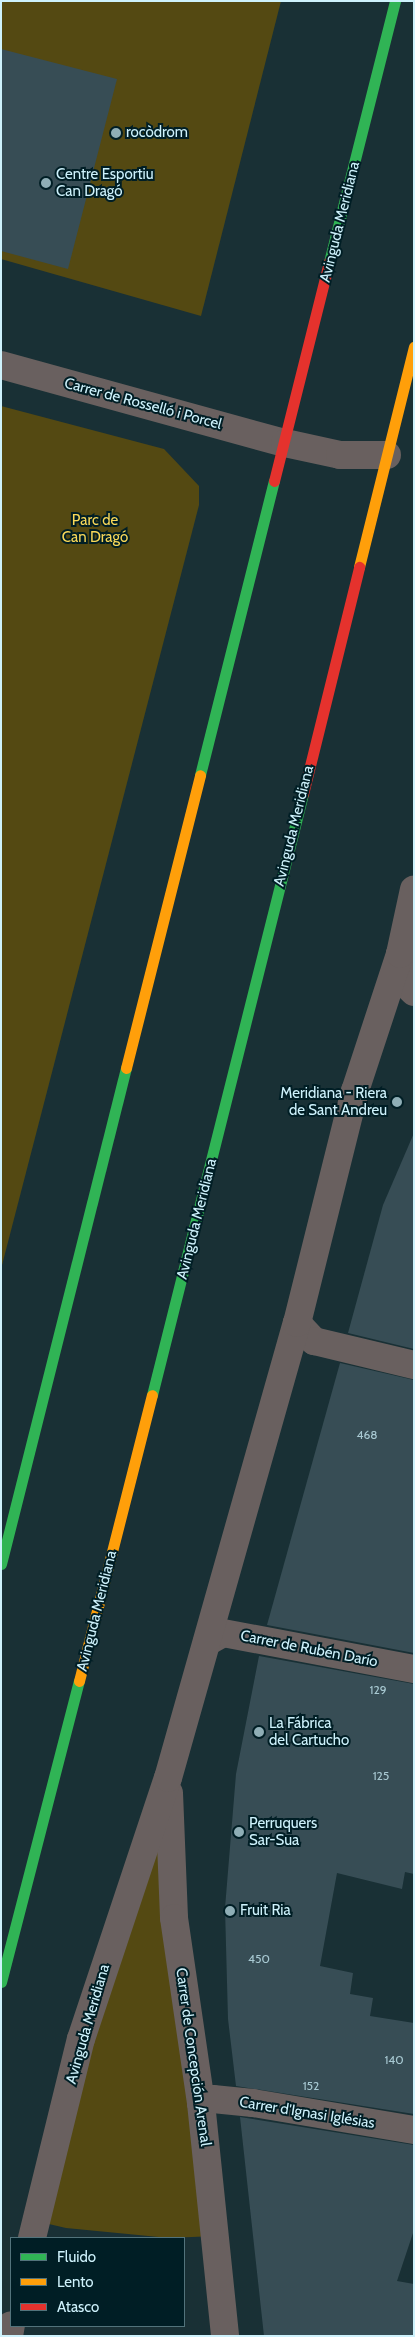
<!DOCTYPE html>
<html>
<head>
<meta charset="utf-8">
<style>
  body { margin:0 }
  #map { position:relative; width:415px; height:2337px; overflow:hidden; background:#193035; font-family:Cabin,sans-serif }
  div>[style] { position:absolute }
  .green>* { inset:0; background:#544912 }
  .building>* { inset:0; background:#374d55 }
  .street>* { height:28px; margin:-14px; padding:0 14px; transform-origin:14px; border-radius:14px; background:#69605f }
  .fast>* { height:11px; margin:-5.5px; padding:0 5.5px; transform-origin:5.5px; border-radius:5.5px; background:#30b455 }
  .slow>* { height:11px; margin:-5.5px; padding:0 5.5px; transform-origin:5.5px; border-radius:5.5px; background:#ff9f0a }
  .jam>* { height:11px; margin:-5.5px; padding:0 5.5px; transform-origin:5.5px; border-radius:5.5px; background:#e5322d }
  .dots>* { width:14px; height:14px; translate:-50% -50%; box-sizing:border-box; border:2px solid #001e25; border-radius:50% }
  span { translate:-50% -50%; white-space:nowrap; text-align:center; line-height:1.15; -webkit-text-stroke:4px #001e25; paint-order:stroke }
  .number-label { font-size:12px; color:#a8c9d2 }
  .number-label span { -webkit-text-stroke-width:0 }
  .poi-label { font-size:15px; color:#cef2fc }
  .left { translate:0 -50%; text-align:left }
  .right { translate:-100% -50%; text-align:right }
  .street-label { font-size:15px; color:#cef2fc }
  .park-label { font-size:15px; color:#f9d959 }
  .frame { position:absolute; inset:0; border:2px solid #cef2fc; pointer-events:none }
  .legend { position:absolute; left:10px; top:2237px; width:175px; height:90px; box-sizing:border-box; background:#001e25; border:1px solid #52737b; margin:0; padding:6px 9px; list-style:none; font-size:15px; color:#cef2fc }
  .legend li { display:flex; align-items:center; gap:10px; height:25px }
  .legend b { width:25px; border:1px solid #52737b }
</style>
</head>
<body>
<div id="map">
  <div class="green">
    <div style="clip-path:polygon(1px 1px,281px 1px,201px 316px,1px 259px)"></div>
    <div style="clip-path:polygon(1px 406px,164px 449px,199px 486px,199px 505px,1px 1269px)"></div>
    <div style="clip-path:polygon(168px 1778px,215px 2236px,169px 2238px,66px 2228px,36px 2221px)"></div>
  </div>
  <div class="building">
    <div style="clip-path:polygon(1px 49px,117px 79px,68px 269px,1px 251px)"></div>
    <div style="clip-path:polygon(414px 1133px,414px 1349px,348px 1333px,383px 1205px)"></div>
    <div style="clip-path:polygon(340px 1363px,414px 1380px,414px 1653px,267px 1625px)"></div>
    <div style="clip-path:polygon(259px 1656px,414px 1684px,414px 1874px,405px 1872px,402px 1889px,337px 1873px,320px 1966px,353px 1973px,350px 1994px,373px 1998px,370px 2016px,414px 2023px,414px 2114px,236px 2086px,228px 2019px,225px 1908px,236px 1774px)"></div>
    <div style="clip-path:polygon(240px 2117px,414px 2145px,414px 2230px,397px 2281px,414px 2284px,414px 2336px,264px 2336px)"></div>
  </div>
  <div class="street">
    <div style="left:1px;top:365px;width:295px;rotate:15.4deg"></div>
    <div style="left:285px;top:443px;width:56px;rotate:12.3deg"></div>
    <div style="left:340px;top:455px;width:47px"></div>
    <div style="left:400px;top:954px;width:32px;rotate:77deg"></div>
    <div style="left:407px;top:985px;width:10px;rotate:45deg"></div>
    <div style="left:297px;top:1323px;width:25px;rotate:47deg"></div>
    <div style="left:314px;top:1341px;width:103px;rotate:13.5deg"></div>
    <div style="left:207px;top:1642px;width:18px;rotate:-29deg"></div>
    <div style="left:223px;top:1633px;width:194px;rotate:10.7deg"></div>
    <div style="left:169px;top:1793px;width:125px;rotate:87.7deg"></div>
    <div style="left:174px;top:1918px;width:187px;rotate:81.7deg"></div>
    <div style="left:201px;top:2103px;width:234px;rotate:84.1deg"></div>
    <div style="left:201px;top:2103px;width:13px;rotate:-18deg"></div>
    <div style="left:213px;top:2099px;width:40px;rotate:5.7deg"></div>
    <div style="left:253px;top:2103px;width:163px;rotate:9.5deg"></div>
    <div style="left:32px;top:2238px;width:205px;rotate:-76.2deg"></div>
    <div style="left:81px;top:2039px;width:275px;rotate:-71.6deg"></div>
    <div style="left:168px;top:1778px;width:473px;rotate:-74.2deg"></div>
    <div style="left:297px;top:1323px;width:239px;rotate:-76deg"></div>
    <div style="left:355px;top:1091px;width:144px;rotate:-71.8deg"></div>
    <div style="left:400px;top:954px;width:66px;rotate:-77.8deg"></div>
    <div style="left:9px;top:2336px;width:11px;rotate:-80deg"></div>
  </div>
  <div class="fast">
    <div style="left:329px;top:262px;width:269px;rotate:-75.8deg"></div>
    <div style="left:200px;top:775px;width:303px;rotate:-75.9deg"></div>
    <div style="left:152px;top:1395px;width:620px;rotate:-75.9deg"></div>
    <div style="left:1px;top:1564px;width:512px;rotate:-75.86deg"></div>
    <div style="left:1px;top:1982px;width:311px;rotate:-75.5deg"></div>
  </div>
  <div class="slow">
    <div style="left:359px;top:567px;width:227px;rotate:-76deg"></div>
    <div style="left:126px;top:1068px;width:302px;rotate:-75.8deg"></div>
    <div style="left:79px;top:1681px;width:295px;rotate:-75.7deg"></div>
  </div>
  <div class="jam">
    <div style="left:274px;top:481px;width:226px;rotate:-75.9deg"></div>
    <div style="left:303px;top:794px;width:234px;rotate:-76.1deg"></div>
  </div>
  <div class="dots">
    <div style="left:116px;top:133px;background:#8faeb6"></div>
    <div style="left:46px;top:183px;background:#8faeb6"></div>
    <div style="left:397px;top:1102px;background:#8faeb6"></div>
    <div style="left:259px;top:1732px;background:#8faeb6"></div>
    <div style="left:239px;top:1832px;background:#8faeb6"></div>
    <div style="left:230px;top:1911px;background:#8faeb6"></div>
  </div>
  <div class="number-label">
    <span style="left:367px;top:1435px">468</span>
    <span style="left:378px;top:1690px">129</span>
    <span style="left:381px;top:1776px">125</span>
    <span style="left:259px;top:1959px">450</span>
    <span style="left:394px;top:2060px">140</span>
    <span style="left:311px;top:2086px">152</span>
  </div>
  <div class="poi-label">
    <span class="left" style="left:126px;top:133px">rocòdrom</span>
    <span class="left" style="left:56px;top:183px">Centre Esportiu<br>Can Dragó</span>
    <span class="right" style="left:387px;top:1102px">Meridiana - Riera<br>de Sant Andreu</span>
    <span class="left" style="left:269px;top:1732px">La Fábrica<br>del Cartucho</span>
    <span class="left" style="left:249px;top:1832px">Perruquers<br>Sar-Sua</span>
    <span class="left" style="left:240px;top:1911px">Fruit Ria</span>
  </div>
  <div class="street-label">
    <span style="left:340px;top:222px;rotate:-76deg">Avinguda Meridiana</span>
    <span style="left:143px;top:404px;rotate:15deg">Carrer de Rosselló i Porcel</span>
    <span style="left:294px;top:826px;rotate:-76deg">Avinguda Meridiana</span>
    <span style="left:197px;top:1219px;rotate:-76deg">Avinguda Meridiana</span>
    <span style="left:97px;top:1611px;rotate:-76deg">Avinguda Meridiana</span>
    <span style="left:309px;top:1649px;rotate:11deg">Carrer de Rubén Darío</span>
    <span style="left:88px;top:2024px;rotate:-74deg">Avinguda Meridiana</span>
    <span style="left:193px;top:2057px;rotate:82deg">Carrer de Concepción Arenal</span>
    <span style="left:307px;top:2113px;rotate:9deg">Carrer d'Ignasi Iglésias</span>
  </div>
  <div class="park-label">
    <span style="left:95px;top:529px">Parc de<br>Can Dragó</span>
  </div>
  <div class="frame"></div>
  <ul class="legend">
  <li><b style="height:6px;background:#30b455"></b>Fluido</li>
  <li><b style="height:6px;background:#ff9f0a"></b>Lento</li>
  <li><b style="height:6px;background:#e5322d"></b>Atasco</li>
  </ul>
</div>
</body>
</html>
